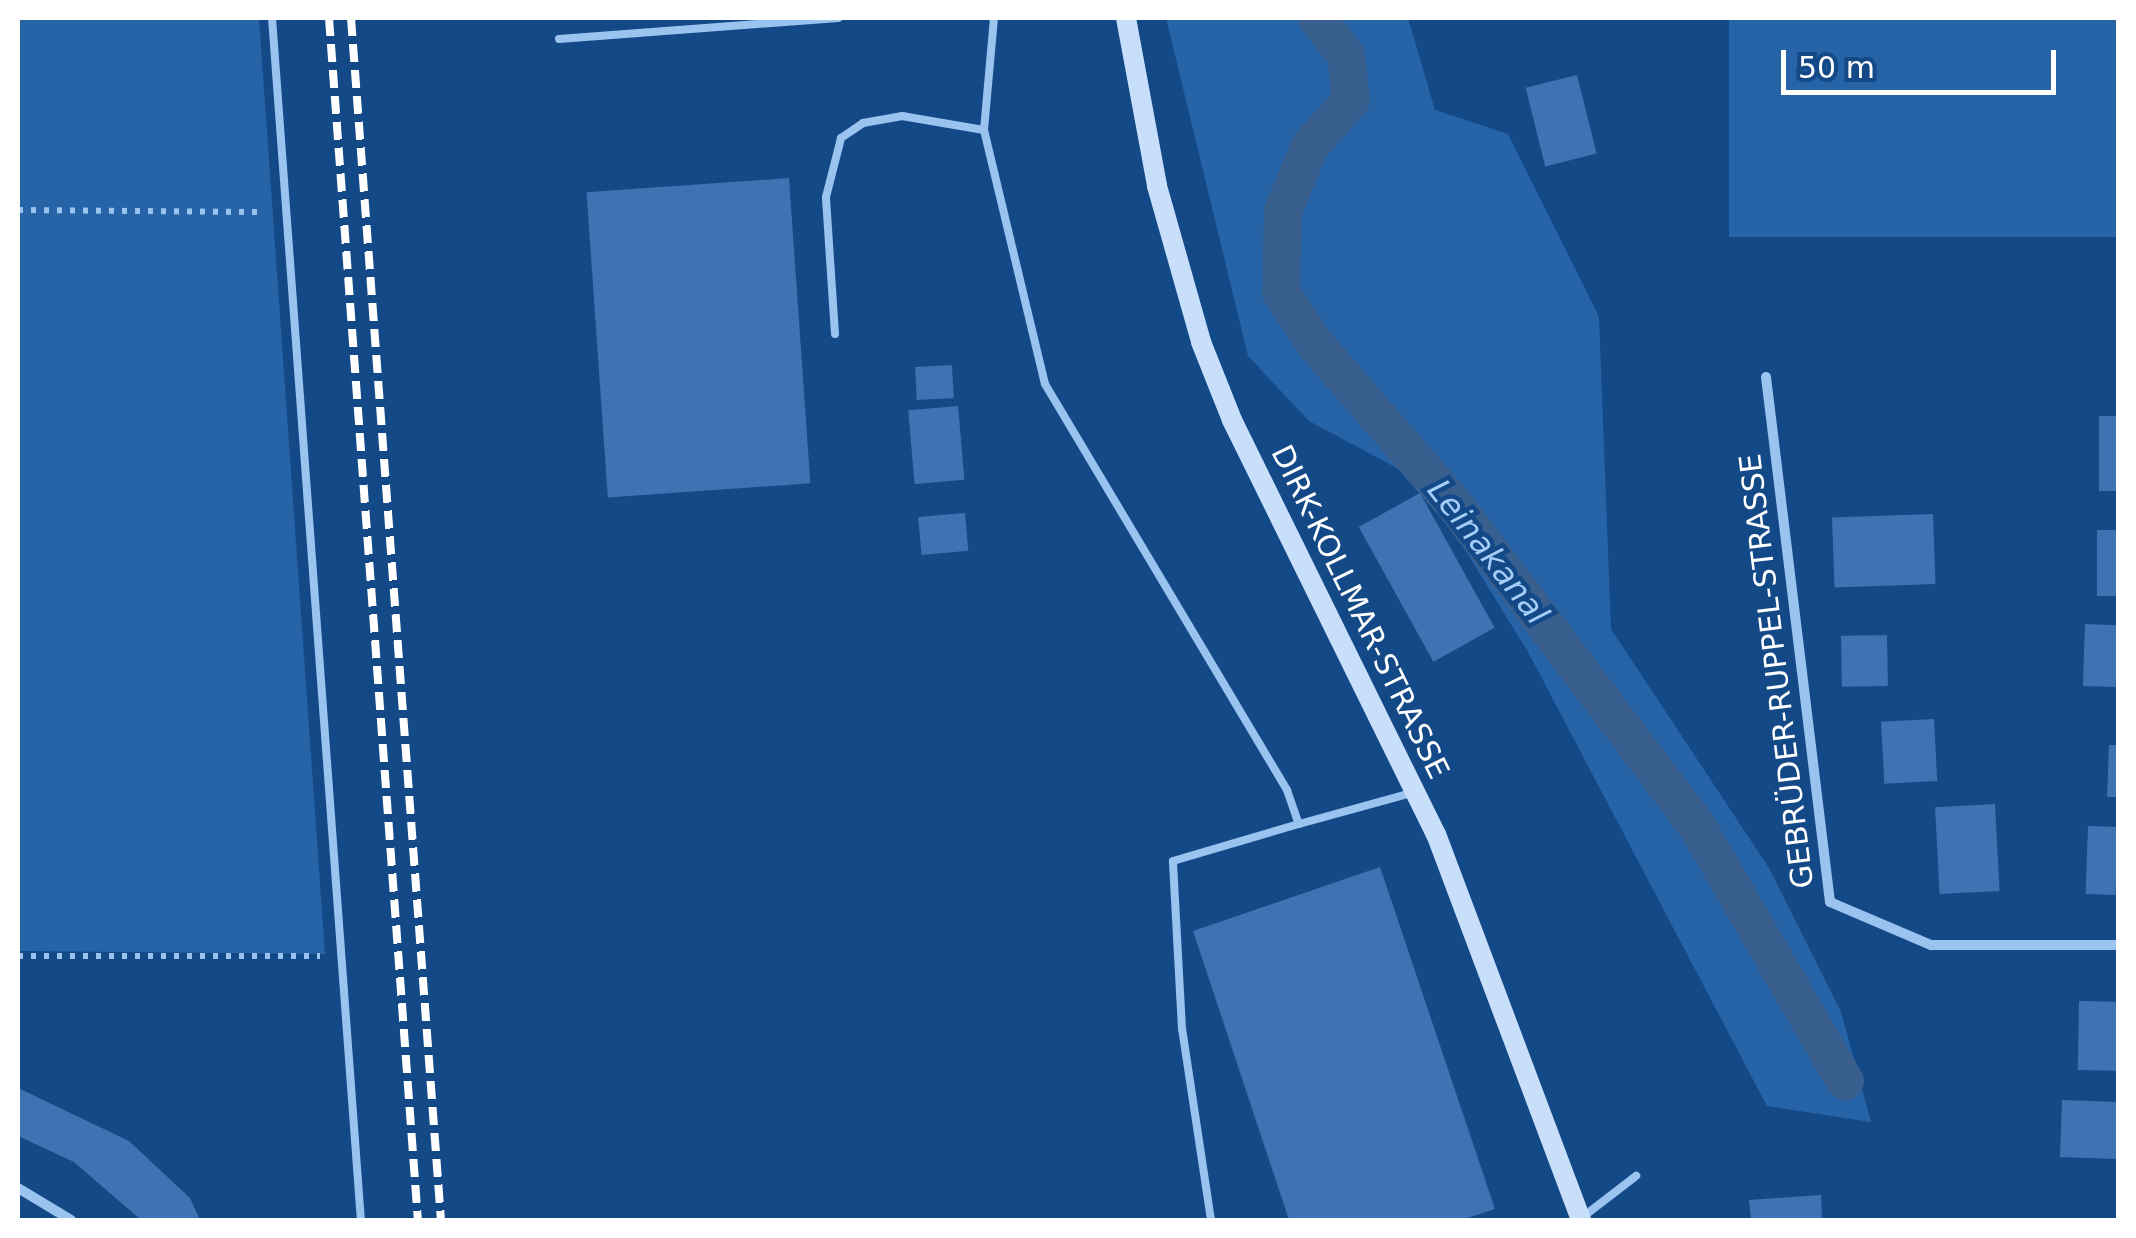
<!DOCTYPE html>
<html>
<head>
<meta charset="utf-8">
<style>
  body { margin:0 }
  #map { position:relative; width:2136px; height:1238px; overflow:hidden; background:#144988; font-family:"DejaVu Sans",sans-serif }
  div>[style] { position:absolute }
  .green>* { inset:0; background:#2663a7; transform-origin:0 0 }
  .canal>* { height:38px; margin:-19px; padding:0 19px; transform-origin:19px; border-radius:19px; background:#385f8e }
  .building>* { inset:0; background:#3d73b2; transform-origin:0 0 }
  .path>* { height:6px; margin-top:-3px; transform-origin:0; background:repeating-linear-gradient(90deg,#9ac3ef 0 5px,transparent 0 13px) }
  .lane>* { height:8px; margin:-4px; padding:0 4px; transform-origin:4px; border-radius:4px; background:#9ac3ef }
  .street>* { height:10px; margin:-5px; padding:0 5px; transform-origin:5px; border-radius:5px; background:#9ac3ef }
  .secondary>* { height:20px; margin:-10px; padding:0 10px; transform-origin:10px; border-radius:10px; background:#c8dffb }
  .rail>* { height:8px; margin-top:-4px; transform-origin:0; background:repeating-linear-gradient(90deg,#fff 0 18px,transparent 0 26px) }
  span { translate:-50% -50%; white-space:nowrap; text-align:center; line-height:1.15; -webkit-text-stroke:9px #144988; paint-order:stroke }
  .street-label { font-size:30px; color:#fff }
  .water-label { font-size:32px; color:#a6cdf7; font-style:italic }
  .frame { position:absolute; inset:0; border:20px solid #fff; pointer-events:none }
  .scale { position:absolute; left:1781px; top:50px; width:275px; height:45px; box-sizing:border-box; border:5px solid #fff; border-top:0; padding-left:12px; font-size:30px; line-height:35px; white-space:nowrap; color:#fff; -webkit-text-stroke:8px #144988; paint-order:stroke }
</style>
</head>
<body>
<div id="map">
  <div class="green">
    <div style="clip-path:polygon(18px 18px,259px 18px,325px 954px,18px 951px)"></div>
    <div style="clip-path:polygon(1166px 18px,1408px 18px,1435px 110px,1508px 134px,1599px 317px,1611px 629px,1769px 868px,1841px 1012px,1871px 1122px,1767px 1106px,1527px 650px,1423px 482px,1309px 421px,1248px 356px)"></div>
    <div style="left:1729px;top:18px;width:389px;height:219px"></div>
  </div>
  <div class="canal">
    <div style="left:1317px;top:18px;width:47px;rotate:51.9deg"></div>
    <div style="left:1346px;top:55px;width:45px;rotate:83.7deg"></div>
    <div style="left:1351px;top:100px;width:62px;rotate:131.7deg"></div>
    <div style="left:1310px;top:146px;width:70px;rotate:112.6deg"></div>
    <div style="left:1283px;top:211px;width:81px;rotate:91.4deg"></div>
    <div style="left:1281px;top:292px;width:64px;rotate:56.6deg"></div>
    <div style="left:1316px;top:345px;width:217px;rotate:49.1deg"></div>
    <div style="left:1458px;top:509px;width:397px;rotate:53deg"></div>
    <div style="left:1697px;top:826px;width:295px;rotate:59.9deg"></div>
  </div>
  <div class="building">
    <div style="left:1577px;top:75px;width:81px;height:53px;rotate:76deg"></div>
    <div style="left:789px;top:178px;width:306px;height:203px;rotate:86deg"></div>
    <div style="left:952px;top:365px;width:33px;height:37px;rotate:87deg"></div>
    <div style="left:958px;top:406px;width:74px;height:50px;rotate:85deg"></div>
    <div style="left:2099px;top:416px;width:19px;height:75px"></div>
    <div style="left:1420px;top:493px;width:154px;height:70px;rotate:61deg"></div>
    <div style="left:965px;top:513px;width:38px;height:47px;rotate:85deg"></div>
    <div style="left:1933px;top:514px;width:70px;height:101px;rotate:88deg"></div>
    <div style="left:2097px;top:530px;width:21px;height:66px"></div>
    <div style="left:2085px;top:624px;width:33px;height:62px;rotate:2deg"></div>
    <div style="left:1887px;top:635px;width:51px;height:46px;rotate:89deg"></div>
    <div style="left:1934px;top:719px;width:62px;height:53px;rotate:87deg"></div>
    <div style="clip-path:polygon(2109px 745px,2118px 745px,2118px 797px,2107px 797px)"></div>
    <div style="left:1995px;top:804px;width:87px;height:60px;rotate:87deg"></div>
    <div style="left:2088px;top:826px;width:30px;height:68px;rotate:2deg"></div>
    <div style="clip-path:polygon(1380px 867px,1495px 1209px,1461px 1220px,1289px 1220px,1193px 931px)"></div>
    <div style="left:2079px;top:1001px;width:39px;height:69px;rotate:1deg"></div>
    <div style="clip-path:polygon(18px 1088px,129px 1141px,190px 1198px,200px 1220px,141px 1220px,74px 1162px,18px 1136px)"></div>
    <div style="left:2062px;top:1100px;width:56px;height:57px;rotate:2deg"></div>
    <div style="clip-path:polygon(1821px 1195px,1822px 1220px,1751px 1220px,1749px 1200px)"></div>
  </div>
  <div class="path">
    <div style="left:18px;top:210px;width:247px;rotate:0.5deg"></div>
    <div style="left:18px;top:956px;width:302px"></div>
  </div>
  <div class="lane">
    <div style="left:272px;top:18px;width:1205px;rotate:85.77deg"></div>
    <div style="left:559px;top:39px;width:280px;rotate:-4.3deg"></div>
    <div style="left:984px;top:130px;width:112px;rotate:-84.9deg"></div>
    <div style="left:835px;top:334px;width:137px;rotate:-93.8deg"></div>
    <div style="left:826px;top:197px;width:61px;rotate:-75.7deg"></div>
    <div style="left:841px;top:138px;width:27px;rotate:-34deg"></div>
    <div style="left:863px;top:123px;width:40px;rotate:-10deg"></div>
    <div style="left:902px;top:116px;width:83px;rotate:9.7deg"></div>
    <div style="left:984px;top:130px;width:261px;rotate:76.5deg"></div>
    <div style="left:1045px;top:384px;width:473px;rotate:59.2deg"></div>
    <div style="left:1287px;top:790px;width:36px;rotate:71deg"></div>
    <div style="left:1299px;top:824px;width:120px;rotate:-15.4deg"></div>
    <div style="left:1584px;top:1216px;width:66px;rotate:-37.6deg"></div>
    <div style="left:1211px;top:1220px;width:193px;rotate:-98.6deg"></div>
    <div style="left:1182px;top:1029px;width:168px;rotate:-93.1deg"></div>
    <div style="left:1173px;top:861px;width:131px;rotate:-16.4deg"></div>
  </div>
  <div class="street">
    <div style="left:1766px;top:377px;width:529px;rotate:83.05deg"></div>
    <div style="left:1830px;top:902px;width:110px;rotate:23.1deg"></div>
    <div style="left:1931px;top:945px;width:187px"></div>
    <div style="left:18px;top:1188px;width:62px;rotate:31.1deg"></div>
  </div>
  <div class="secondary">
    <div style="left:1126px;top:18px;width:171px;rotate:79.5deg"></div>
    <div style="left:1157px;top:186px;width:162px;rotate:74.2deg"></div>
    <div style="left:1201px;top:342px;width:84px;rotate:68.3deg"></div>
    <div style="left:1232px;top:420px;width:462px;rotate:63.8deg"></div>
    <div style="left:1436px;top:834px;width:412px;rotate:69.4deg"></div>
  </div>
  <div class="rail">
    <div style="left:329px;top:18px;width:1205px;rotate:85.77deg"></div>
    <div style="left:351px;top:18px;width:1205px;rotate:85.72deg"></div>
  </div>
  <div class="street-label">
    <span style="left:1360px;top:612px;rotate:64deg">DIRK-KOLLMAR-STRASSE</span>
    <span style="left:1777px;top:671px;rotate:-97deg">GEBRÜDER-RUPPEL-STRASSE</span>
  </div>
  <div class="water-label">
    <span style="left:1488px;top:552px;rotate:52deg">Leinakanal</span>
  </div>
  <div class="frame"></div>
  <div class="scale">50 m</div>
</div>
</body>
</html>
